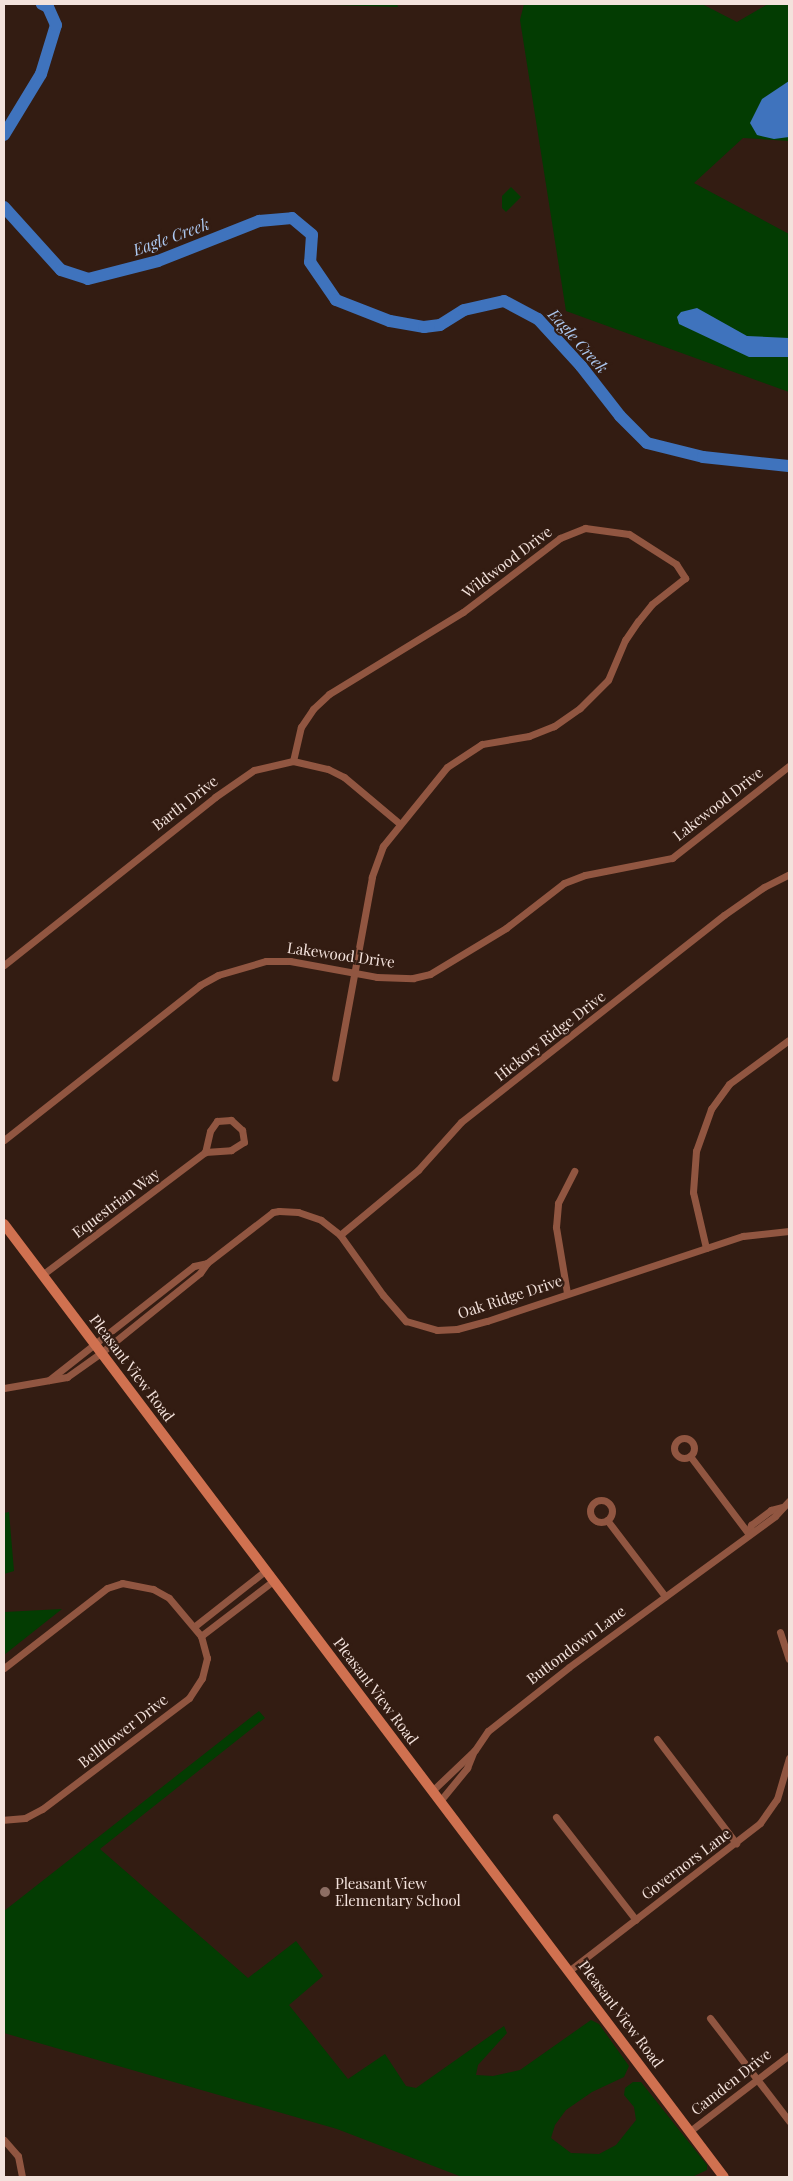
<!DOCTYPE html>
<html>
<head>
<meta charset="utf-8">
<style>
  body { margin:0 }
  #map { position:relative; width:793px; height:2181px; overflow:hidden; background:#331c12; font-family:"Playfair Display",serif }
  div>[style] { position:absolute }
  .green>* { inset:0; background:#033c02 }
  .water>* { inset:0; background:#3f73bd }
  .river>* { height:12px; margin:-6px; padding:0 6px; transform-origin:6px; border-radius:6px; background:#3f73bd }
  .street>* { height:7px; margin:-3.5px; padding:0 3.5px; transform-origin:3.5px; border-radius:3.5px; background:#915641 }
  .street>.ring { margin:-3.5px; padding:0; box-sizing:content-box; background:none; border:7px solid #915641; border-radius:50% }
  .secondary>* { height:10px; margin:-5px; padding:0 5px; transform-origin:5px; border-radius:5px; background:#d07150 }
  .dots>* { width:14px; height:14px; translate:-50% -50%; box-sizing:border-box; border:2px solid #331c12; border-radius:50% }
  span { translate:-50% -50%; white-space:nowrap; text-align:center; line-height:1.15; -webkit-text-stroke:4.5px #331c12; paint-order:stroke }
  .street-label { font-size:15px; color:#f3e2dc }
  .poi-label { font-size:15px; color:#f3e2dc }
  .left { translate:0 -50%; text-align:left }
  .water-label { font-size:16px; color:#adc9f1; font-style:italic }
  .frame { position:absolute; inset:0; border:5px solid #f3e2dc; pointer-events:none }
</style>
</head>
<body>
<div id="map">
  <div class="green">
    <div style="clip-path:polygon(301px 4px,397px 4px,398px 7px)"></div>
    <div style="clip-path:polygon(524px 4px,702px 4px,737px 22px,768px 4px,789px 4px,789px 141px,743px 138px,694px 183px,789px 234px,789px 392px,566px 311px,520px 20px)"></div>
    <div style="clip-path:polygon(511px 187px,521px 197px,506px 212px,502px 208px,502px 196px)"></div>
    <div style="clip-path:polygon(9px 1512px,14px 1571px,4px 1574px,4px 1513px)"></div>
    <div style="clip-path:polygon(62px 1609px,4px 1655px,4px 1612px)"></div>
    <div style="clip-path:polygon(259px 1711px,265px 1718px,100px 1849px,248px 1978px,296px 1941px,323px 1976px,289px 2005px,348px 2079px,385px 2054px,406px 2086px,416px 2088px,504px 2026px,507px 2033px,478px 2065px,476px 2075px,493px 2076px,520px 2070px,591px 2020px,599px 2024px,629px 2066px,624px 2077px,592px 2092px,566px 2110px,555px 2125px,551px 2138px,571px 2153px,599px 2154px,616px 2145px,636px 2120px,634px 2107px,624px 2095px,625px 2088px,633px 2082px,641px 2082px,707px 2165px,707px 2170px,692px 2177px,462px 2177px,337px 2129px,4px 2033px,4px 1911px)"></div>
  </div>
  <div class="water">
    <div style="clip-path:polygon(789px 81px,789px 137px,774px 139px,757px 135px,750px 123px,762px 99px)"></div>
    <div style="clip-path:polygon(697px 308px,747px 336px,789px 338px,789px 357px,749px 357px,679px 324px,677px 317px,681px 312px)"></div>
  </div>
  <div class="river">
    <div style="left:4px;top:135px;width:71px;rotate:-58.8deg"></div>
    <div style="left:41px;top:74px;width:51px;rotate:-73deg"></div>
    <div style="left:56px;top:25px;width:20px;rotate:-114deg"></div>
    <div style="left:48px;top:7px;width:7px;rotate:-153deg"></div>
    <div style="left:4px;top:207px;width:85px;rotate:47.9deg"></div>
    <div style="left:61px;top:270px;width:28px;rotate:18deg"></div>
    <div style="left:88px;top:279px;width:72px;rotate:-14.4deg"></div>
    <div style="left:158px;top:261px;width:109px;rotate:-21.6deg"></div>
    <div style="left:259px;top:221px;width:33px;rotate:-5deg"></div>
    <div style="left:292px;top:218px;width:26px;rotate:40deg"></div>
    <div style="left:312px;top:235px;width:27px;rotate:94deg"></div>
    <div style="left:310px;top:262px;width:46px;rotate:55.6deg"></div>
    <div style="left:336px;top:300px;width:58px;rotate:21.3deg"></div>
    <div style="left:390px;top:321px;width:35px;rotate:10deg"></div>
    <div style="left:424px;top:327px;width:16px;rotate:-7deg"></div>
    <div style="left:440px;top:325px;width:28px;rotate:-32deg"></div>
    <div style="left:464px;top:310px;width:41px;rotate:-12.7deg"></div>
    <div style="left:504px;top:301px;width:38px;rotate:28deg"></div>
    <div style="left:538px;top:319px;width:64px;rotate:47.5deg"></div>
    <div style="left:581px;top:366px;width:63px;rotate:52deg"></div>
    <div style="left:620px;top:416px;width:38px;rotate:45deg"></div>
    <div style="left:647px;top:443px;width:58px;rotate:14deg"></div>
    <div style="left:703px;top:457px;width:86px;rotate:6deg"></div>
  </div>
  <div class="street">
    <div style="left:293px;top:761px;width:35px;rotate:-77deg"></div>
    <div style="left:301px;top:727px;width:22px;rotate:-56deg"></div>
    <div style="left:313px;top:709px;width:22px;rotate:-43deg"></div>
    <div style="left:329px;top:694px;width:157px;rotate:-31.5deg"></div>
    <div style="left:463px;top:612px;width:122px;rotate:-37.3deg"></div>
    <div style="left:560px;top:538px;width:27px;rotate:-22deg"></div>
    <div style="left:585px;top:528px;width:44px;rotate:7.8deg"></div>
    <div style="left:629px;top:534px;width:56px;rotate:32.6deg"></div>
    <div style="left:676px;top:564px;width:17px;rotate:57deg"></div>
    <div style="left:685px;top:578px;width:42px;rotate:141.8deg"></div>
    <div style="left:652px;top:604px;width:22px;rotate:129deg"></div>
    <div style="left:638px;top:621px;width:23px;rotate:124deg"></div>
    <div style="left:625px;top:640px;width:43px;rotate:113deg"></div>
    <div style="left:608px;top:680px;width:40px;rotate:135deg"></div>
    <div style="left:580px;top:708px;width:32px;rotate:145deg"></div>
    <div style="left:554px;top:726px;width:27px;rotate:158deg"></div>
    <div style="left:529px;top:736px;width:48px;rotate:170.3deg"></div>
    <div style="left:482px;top:744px;width:42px;rotate:146.7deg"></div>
    <div style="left:447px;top:767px;width:102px;rotate:129deg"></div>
    <div style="left:383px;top:846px;width:33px;rotate:110deg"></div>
    <div style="left:372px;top:877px;width:204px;rotate:100.4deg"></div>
    <div style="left:4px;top:965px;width:270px;rotate:-38.5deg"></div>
    <div style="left:215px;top:797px;width:47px;rotate:-34.7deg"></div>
    <div style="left:254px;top:770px;width:40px;rotate:-13deg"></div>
    <div style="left:293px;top:761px;width:36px;rotate:13deg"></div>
    <div style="left:328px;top:769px;width:18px;rotate:27deg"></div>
    <div style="left:344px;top:777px;width:73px;rotate:40deg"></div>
    <div style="left:4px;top:1140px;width:250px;rotate:-38.3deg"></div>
    <div style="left:200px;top:985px;width:21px;rotate:-29deg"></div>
    <div style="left:218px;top:975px;width:50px;rotate:-16.3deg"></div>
    <div style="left:266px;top:961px;width:24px"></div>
    <div style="left:290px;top:961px;width:88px;rotate:10.4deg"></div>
    <div style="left:377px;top:977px;width:36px;rotate:2deg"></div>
    <div style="left:413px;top:978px;width:17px;rotate:-13deg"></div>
    <div style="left:430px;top:974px;width:89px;rotate:-31.2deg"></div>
    <div style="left:506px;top:928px;width:73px;rotate:-37.8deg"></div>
    <div style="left:564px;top:883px;width:22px;rotate:-21deg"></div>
    <div style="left:585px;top:875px;width:89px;rotate:-11.1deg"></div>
    <div style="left:672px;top:858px;width:149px;rotate:-38.2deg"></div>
    <div style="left:340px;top:1235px;width:102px;rotate:-39.8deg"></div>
    <div style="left:418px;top:1170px;width:64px;rotate:-48.1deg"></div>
    <div style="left:461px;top:1122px;width:335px;rotate:-38.2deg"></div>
    <div style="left:724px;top:915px;width:49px;rotate:-35deg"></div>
    <div style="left:764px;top:887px;width:28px;rotate:-27deg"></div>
    <div style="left:706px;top:1248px;width:57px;rotate:-103.1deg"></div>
    <div style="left:693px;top:1192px;width:41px;rotate:-85.8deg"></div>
    <div style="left:696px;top:1151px;width:45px;rotate:-70.3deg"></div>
    <div style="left:711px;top:1109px;width:31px;rotate:-54deg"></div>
    <div style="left:729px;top:1084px;width:74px;rotate:-36.3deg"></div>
    <div style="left:42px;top:1275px;width:204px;rotate:-37deg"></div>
    <div style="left:205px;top:1152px;width:26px;rotate:-4deg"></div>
    <div style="left:231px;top:1150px;width:15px;rotate:-32deg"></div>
    <div style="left:244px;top:1142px;width:12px;rotate:-99deg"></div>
    <div style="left:242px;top:1130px;width:15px;rotate:-138deg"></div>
    <div style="left:231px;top:1120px;width:14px;rotate:176deg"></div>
    <div style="left:217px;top:1121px;width:12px;rotate:125deg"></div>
    <div style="left:210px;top:1131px;width:22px;rotate:103deg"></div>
    <div style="left:567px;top:1293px;width:67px;rotate:-99.5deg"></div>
    <div style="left:556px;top:1227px;width:24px;rotate:-85deg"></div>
    <div style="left:558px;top:1203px;width:36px;rotate:-63deg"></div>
    <div style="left:49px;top:1380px;width:184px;rotate:-38.2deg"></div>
    <div style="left:194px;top:1266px;width:13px;rotate:-13deg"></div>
    <div style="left:4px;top:1388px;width:64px;rotate:-9.9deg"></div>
    <div style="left:67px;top:1377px;width:43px;rotate:-35.5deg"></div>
    <div style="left:102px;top:1352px;width:126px;rotate:-38.9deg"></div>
    <div style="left:200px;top:1273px;width:12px;rotate:-55deg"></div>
    <div style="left:207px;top:1263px;width:83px;rotate:-37.7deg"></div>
    <div style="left:273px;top:1212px;width:6px;rotate:-9deg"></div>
    <div style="left:279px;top:1211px;width:19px;rotate:3deg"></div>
    <div style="left:298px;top:1212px;width:24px;rotate:19deg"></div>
    <div style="left:321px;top:1220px;width:24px;rotate:38deg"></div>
    <div style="left:340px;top:1235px;width:74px;rotate:54.4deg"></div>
    <div style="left:383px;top:1295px;width:35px;rotate:49deg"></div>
    <div style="left:406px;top:1321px;width:32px;rotate:16deg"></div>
    <div style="left:437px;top:1330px;width:20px;rotate:-3deg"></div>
    <div style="left:457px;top:1329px;width:31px;rotate:-15deg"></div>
    <div style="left:487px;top:1321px;width:270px;rotate:-18.4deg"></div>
    <div style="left:743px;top:1236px;width:46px;rotate:-6.2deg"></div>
    <div class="ring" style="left:674px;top:1438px;width:13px;height:13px"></div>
    <div style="left:690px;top:1456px;width:96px;rotate:53deg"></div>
    <div class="ring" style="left:590px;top:1500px;width:15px;height:15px"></div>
    <div style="left:607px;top:1520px;width:96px;rotate:52.7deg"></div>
    <div style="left:748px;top:1533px;width:9px;rotate:-69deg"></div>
    <div style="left:751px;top:1525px;width:25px;rotate:-37deg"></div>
    <div style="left:771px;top:1510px;width:11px;rotate:-15deg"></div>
    <div style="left:195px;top:1626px;width:89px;rotate:-38.2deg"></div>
    <div style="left:780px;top:1632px;width:28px;rotate:72deg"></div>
    <div style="left:201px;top:1636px;width:91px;rotate:-37.4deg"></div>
    <div style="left:4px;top:1668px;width:130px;rotate:-37.8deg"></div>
    <div style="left:107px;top:1588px;width:16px;rotate:-18deg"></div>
    <div style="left:122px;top:1583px;width:32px;rotate:11deg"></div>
    <div style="left:153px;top:1589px;width:18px;rotate:29deg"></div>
    <div style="left:169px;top:1598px;width:50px;rotate:49.9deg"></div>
    <div style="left:201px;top:1636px;width:23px;rotate:75deg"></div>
    <div style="left:207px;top:1658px;width:21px;rotate:104deg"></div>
    <div style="left:202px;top:1678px;width:24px;rotate:123deg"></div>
    <div style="left:189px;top:1698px;width:184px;rotate:142.9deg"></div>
    <div style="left:42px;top:1809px;width:19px;rotate:152deg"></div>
    <div style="left:25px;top:1818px;width:21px;rotate:175deg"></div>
    <div style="left:657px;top:1739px;width:131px;rotate:52.8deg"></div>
    <div style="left:432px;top:1791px;width:59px;rotate:-43.6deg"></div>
    <div style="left:475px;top:1750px;width:23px;rotate:-56deg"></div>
    <div style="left:488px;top:1731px;width:103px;rotate:-38.3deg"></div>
    <div style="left:569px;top:1667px;width:255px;rotate:-36.2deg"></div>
    <div style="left:775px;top:1516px;width:21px;rotate:-47deg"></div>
    <div style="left:440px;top:1801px;width:43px;rotate:-50.7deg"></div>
    <div style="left:467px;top:1768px;width:18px;rotate:-68deg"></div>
    <div style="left:556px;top:1817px;width:130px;rotate:52.2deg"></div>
    <div style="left:570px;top:1970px;width:240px;rotate:-37.7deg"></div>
    <div style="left:760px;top:1823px;width:29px;rotate:-55deg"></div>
    <div style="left:777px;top:1799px;width:43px;rotate:-73.7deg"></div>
    <div style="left:710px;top:2018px;width:130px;rotate:52.5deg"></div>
    <div style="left:690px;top:2131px;width:125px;rotate:-37.5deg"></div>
    <div style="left:4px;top:2140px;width:21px;rotate:49deg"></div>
    <div style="left:18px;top:2156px;width:21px;rotate:79deg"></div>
  </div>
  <div class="secondary">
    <div style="left:4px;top:1224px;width:1194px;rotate:52.93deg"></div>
  </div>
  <div class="dots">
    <div style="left:325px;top:1892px;background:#8d6e63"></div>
  </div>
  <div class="street-label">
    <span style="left:507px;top:562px;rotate:-37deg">Wildwood Drive</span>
    <span style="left:185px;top:803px;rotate:-38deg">Barth Drive</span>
    <span style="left:718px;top:804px;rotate:-38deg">Lakewood Drive</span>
    <span style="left:341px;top:955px;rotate:8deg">Lakewood Drive</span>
    <span style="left:550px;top:1036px;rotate:-38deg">Hickory Ridge Drive</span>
    <span style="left:116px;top:1203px;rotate:-37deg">Equestrian Way</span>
    <span style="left:510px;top:1297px;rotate:-18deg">Oak Ridge Drive</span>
    <span style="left:132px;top:1368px;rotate:53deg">Pleasant View Road</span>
    <span style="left:576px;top:1645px;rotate:-37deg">Buttondown Lane</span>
    <span style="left:376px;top:1691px;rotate:53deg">Pleasant View Road</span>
    <span style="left:123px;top:1731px;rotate:-38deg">Bellflower Drive</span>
    <span style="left:686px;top:1864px;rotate:-37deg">Governors Lane</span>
    <span style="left:621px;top:2014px;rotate:53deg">Pleasant View Road</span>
    <span style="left:731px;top:2082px;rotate:-38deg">Camden Drive</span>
  </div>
  <div class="poi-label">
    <span class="left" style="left:335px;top:1892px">Pleasant View<br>Elementary School</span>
  </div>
  <div class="water-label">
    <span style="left:171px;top:237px;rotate:-20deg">Eagle Creek</span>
    <span style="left:578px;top:341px;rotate:48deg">Eagle Creek</span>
  </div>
  <div class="frame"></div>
</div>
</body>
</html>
